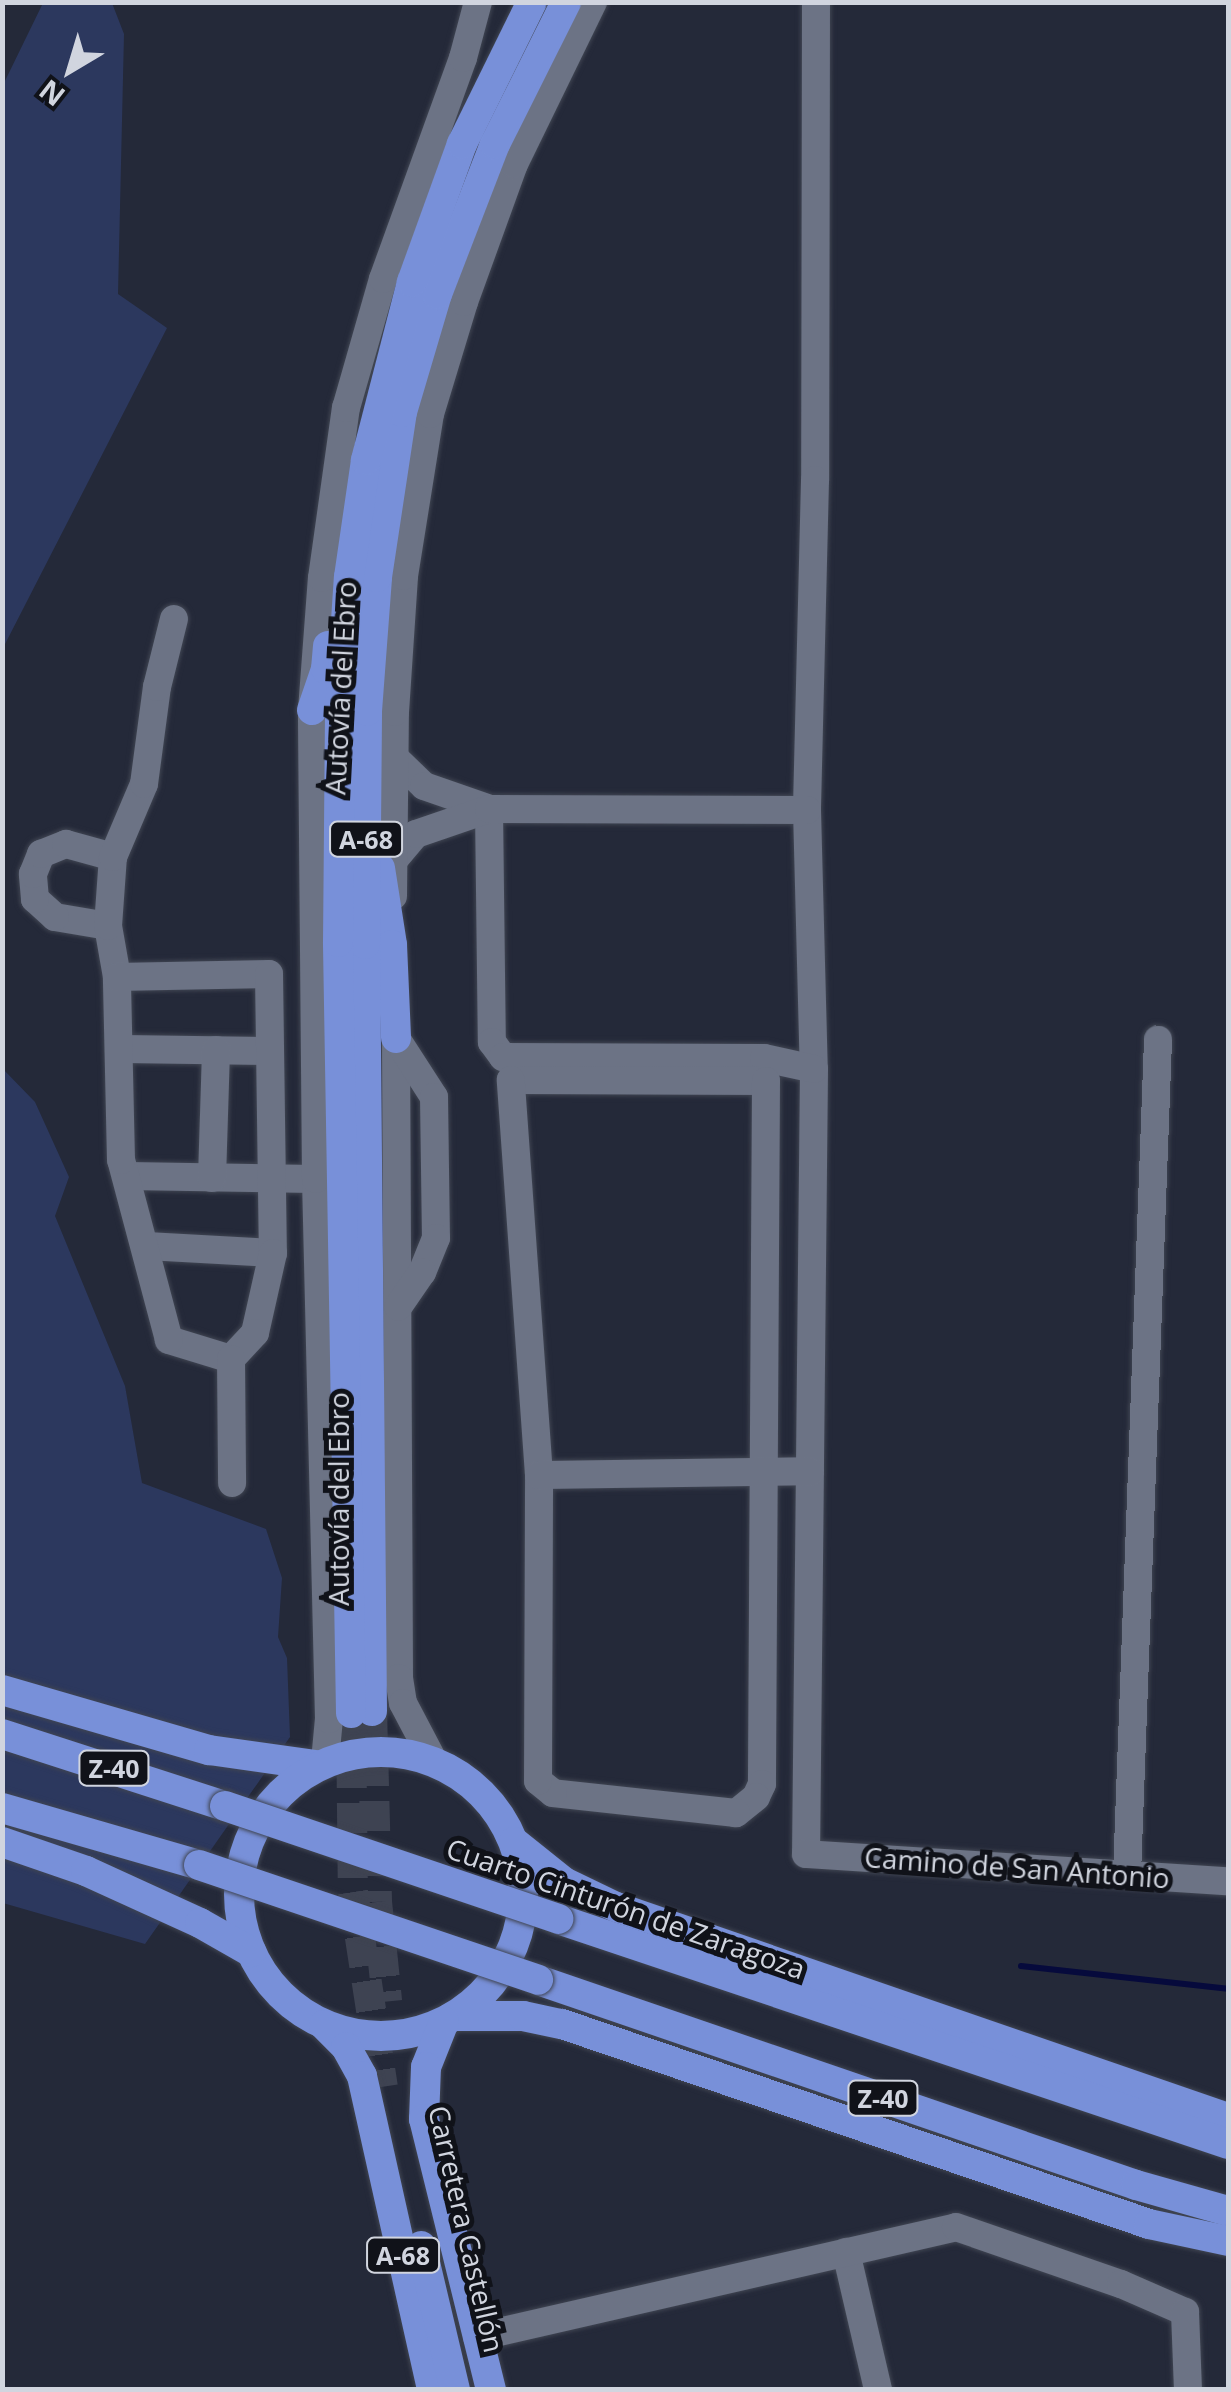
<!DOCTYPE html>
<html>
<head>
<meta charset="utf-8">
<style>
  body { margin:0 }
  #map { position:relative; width:1231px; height:2392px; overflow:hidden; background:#242939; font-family:"Open Sans",sans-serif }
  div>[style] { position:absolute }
  .green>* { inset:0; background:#2c385e }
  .stream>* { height:6px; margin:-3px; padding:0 3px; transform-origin:3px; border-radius:3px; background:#060a3c }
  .highway-tunnel>* { height:30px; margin-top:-15px; transform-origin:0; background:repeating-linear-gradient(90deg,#3e4352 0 30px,transparent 0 45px) }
  .roads { filter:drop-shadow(0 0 2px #404552) drop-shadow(0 0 2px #404552) }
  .minor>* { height:28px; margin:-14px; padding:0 14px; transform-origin:14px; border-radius:14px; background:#6c7385 }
  .highway>* { height:30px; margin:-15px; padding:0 15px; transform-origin:15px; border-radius:15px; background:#7890d9 }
  .highway>.ring { margin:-15px; padding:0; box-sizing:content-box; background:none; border:30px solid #7890d9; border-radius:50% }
  .bridges { filter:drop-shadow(0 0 2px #404552) drop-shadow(0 0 2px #404552) }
  .highway-bridge>* { height:30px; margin:-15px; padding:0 15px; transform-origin:15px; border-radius:15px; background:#7890d9 }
  span { translate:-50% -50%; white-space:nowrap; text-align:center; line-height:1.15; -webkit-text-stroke:10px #101219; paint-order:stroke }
  .shield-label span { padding:2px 8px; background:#101219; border:2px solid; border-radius:8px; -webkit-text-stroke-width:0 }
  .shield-label { font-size:25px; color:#d1d5df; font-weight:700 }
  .street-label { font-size:28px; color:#d1d5df }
  .frame { position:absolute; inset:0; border:5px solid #d1d5df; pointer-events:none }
  .north { position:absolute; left:20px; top:20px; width:100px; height:100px; -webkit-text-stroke:8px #101219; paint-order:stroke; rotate:218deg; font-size:28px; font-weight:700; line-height:40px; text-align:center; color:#d1d5df }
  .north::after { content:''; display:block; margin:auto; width:35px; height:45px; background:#d1d5df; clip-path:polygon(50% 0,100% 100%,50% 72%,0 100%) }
</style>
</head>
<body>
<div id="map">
  <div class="green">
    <div style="clip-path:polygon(43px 3px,112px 3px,124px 34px,118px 294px,167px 328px,3px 648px,3px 85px)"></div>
    <div style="clip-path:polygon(2px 1068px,35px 1102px,69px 1177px,55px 1216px,125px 1386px,142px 1483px,266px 1529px,282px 1578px,278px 1637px,287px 1658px,290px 1737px,145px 1944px,3px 1903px)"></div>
  </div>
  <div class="stream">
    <div style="left:1021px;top:1966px;width:208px;rotate:6.3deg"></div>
  </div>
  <div class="highway-tunnel">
    <div style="left:372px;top:1711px;width:191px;rotate:88.5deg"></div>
    <div style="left:377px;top:1902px;width:100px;rotate:84.2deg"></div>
    <div style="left:351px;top:1713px;width:179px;rotate:89.4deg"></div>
    <div style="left:353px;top:1892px;width:197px;rotate:81.3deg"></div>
  </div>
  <div class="roads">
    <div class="minor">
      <div style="left:816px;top:2px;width:478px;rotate:90.1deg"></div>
      <div style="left:815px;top:480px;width:330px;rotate:91.4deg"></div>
      <div style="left:807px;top:810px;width:259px;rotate:88.5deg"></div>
      <div style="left:814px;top:1069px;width:785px;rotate:90.58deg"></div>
      <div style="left:806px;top:1854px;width:423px;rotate:3.7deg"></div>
      <div style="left:395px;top:758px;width:40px;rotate:44deg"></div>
      <div style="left:424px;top:786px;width:67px;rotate:19.2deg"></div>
      <div style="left:489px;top:809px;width:233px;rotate:89.3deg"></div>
      <div style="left:492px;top:1042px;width:19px;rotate:54deg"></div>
      <div style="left:503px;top:1057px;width:261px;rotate:0.2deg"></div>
      <div style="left:764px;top:1058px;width:51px;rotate:12.4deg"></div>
      <div style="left:393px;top:861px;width:35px;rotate:-50deg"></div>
      <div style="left:416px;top:834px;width:77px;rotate:-18.9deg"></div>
      <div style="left:489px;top:809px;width:318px;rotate:0.2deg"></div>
      <div style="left:393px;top:896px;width:184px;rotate:-89.4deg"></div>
      <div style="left:395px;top:712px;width:136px;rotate:-86.2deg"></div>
      <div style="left:404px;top:576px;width:164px;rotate:-80.9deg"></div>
      <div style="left:430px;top:414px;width:117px;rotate:-73.1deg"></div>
      <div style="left:464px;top:302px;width:147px;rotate:-70.1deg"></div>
      <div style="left:514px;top:164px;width:180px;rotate:-64deg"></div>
      <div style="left:108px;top:926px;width:54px;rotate:-170.4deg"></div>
      <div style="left:55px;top:917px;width:27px;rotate:-138deg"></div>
      <div style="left:35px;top:899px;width:25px;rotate:-95deg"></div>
      <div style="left:33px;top:874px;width:22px;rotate:-68deg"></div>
      <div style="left:41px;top:854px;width:27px;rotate:-22deg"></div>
      <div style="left:66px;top:844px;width:49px;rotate:15.5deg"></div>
      <div style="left:117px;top:977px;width:52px;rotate:-100deg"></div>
      <div style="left:108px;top:926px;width:69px;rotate:-85.9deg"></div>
      <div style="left:113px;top:857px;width:79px;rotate:-67deg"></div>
      <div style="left:144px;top:784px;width:98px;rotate:-82.4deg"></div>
      <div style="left:157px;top:687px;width:70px;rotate:-76deg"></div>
      <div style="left:396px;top:1038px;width:640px;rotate:89.73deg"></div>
      <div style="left:399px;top:1678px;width:25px;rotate:81deg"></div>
      <div style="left:403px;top:1703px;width:67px;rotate:62.3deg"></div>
      <div style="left:396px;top:1038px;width:70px;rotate:57.2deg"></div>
      <div style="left:434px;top:1097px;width:141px;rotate:89.2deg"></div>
      <div style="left:436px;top:1238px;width:37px;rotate:112deg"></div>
      <div style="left:422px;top:1272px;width:42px;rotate:124.4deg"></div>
      <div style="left:119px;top:1049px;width:151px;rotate:0.8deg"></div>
      <div style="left:511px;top:1080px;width:255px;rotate:0.2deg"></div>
      <div style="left:766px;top:1081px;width:703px;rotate:90.33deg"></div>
      <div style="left:762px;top:1784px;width:14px;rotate:115deg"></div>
      <div style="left:756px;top:1797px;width:26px;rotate:141deg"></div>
      <div style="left:736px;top:1813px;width:184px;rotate:-173.8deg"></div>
      <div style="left:553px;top:1793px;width:19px;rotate:-141deg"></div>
      <div style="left:538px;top:1781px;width:306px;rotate:-89.8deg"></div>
      <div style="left:539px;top:1475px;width:396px;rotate:-94.1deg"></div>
      <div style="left:126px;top:1176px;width:190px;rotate:0.9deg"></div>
      <div style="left:212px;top:1178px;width:128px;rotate:-88.2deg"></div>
      <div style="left:147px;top:1246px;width:126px;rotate:3.2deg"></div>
      <div style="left:231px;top:1359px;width:65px;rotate:-163deg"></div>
      <div style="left:169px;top:1340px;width:186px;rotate:-104.9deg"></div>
      <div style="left:121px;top:1160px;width:183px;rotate:-91.3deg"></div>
      <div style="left:117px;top:977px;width:152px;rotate:-1.1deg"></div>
      <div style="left:269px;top:974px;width:279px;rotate:89.2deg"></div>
      <div style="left:273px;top:1253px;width:82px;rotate:102.7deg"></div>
      <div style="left:255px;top:1333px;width:35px;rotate:133deg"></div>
      <div style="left:231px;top:1359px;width:124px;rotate:89.5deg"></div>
      <div style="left:539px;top:1475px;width:271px;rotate:-0.8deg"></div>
      <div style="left:325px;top:1761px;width:42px;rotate:-84.6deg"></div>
      <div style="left:329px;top:1719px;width:540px;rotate:-91.38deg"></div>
      <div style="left:316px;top:1179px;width:469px;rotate:-90.5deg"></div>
      <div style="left:312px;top:710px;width:132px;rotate:-85.7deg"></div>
      <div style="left:322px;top:578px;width:172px;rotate:-82deg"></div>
      <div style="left:346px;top:408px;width:134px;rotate:-74deg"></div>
      <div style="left:383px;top:279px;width:235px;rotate:-70.1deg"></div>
      <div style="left:463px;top:58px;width:58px;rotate:-75deg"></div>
      <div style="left:1127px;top:1874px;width:835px;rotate:-87.87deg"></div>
      <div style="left:846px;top:2252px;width:142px;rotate:76.9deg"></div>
      <div style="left:477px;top:2337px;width:491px;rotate:-12.9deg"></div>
      <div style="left:956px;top:2227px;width:175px;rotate:19.1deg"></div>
      <div style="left:1121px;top:2284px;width:70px;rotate:23.6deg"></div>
      <div style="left:1185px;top:2312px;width:78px;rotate:87.8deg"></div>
    </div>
    <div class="highway">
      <div style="left:312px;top:710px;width:43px;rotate:-71.1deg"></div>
      <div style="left:326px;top:669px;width:23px;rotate:-85deg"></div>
      <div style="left:380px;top:868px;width:78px;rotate:81.1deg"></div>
      <div style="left:392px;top:945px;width:93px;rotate:87.5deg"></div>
      <div style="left:2px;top:1690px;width:216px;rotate:16.2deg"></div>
      <div style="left:209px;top:1750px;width:108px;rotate:8deg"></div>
      <div style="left:372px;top:1711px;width:767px;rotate:-90.52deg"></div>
      <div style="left:365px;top:944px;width:233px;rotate:-89.5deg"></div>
      <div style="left:367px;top:711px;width:134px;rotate:-85.7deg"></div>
      <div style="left:377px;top:577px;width:167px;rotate:-81.4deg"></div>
      <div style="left:402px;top:412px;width:123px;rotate:-73.5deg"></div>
      <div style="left:437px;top:294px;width:161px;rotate:-68.9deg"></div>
      <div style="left:495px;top:144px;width:159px;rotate:-63.4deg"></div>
      <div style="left:351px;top:1713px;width:771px;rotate:-90.97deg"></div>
      <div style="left:338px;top:942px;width:231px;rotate:-89.5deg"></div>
      <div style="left:340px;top:711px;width:134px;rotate:-86.2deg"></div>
      <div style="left:349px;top:577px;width:118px;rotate:-81.7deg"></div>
      <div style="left:366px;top:460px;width:184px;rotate:-75.5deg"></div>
      <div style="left:412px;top:282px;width:147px;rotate:-70.1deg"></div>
      <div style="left:462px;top:144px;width:158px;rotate:-63.8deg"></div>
      <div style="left:2px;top:1734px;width:234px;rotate:17.9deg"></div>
      <div class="ring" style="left:239px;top:1752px;width:254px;height:254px"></div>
      <div style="left:2px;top:1808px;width:205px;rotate:16.1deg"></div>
      <div style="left:2px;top:1842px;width:89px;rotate:19deg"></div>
      <div style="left:86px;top:1871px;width:125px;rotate:24.5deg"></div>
      <div style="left:200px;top:1923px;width:59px;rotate:29.6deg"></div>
      <div style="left:514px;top:1842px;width:64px;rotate:38.7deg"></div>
      <div style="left:564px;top:1882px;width:58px;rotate:25.7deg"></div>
      <div style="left:616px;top:1907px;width:647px;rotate:19.02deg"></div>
      <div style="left:558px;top:1919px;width:707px;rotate:18.56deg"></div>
      <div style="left:538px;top:1980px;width:632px;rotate:18.92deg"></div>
      <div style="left:1136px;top:2185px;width:96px;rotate:15.8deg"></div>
      <div style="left:456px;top:2016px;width:67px"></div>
      <div style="left:523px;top:2016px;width:40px;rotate:12deg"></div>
      <div style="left:562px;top:2024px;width:620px;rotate:18.81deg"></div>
      <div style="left:1149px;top:2224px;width:81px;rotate:12.1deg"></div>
      <div style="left:444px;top:2022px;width:48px;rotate:111.8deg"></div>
      <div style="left:426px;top:2067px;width:52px;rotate:92.2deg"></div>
      <div style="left:424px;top:2119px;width:279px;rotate:76.1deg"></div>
      <div style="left:324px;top:2025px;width:31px;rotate:45deg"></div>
      <div style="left:346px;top:2047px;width:33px;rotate:61deg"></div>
      <div style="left:362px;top:2076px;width:322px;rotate:77.4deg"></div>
      <div style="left:421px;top:2246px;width:148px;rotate:76.7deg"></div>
    </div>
  </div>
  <div class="bridges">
    <div class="highway-bridge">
      <div style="left:225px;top:1806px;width:352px;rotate:18.7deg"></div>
      <div style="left:199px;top:1865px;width:358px;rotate:18.7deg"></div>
    </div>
  </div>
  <div class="shield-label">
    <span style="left:366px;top:839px">A-68</span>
    <span style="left:114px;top:1768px">Z-40</span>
    <span style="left:883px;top:2098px">Z-40</span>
    <span style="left:403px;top:2255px">A-68</span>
  </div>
  <div class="street-label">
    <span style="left:340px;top:688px;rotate:-87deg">Autovía del Ebro</span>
    <span style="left:338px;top:1499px;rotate:-90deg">Autovía del Ebro</span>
    <span style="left:1017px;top:1867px;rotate:4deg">Camino de San Antonio</span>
    <span style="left:626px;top:1908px;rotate:19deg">Cuarto Cinturón de Zaragoza</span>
    <span style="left:467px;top:2229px;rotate:77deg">Carretera Castellón</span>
  </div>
  <div class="frame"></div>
  <div class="north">N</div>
</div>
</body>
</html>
